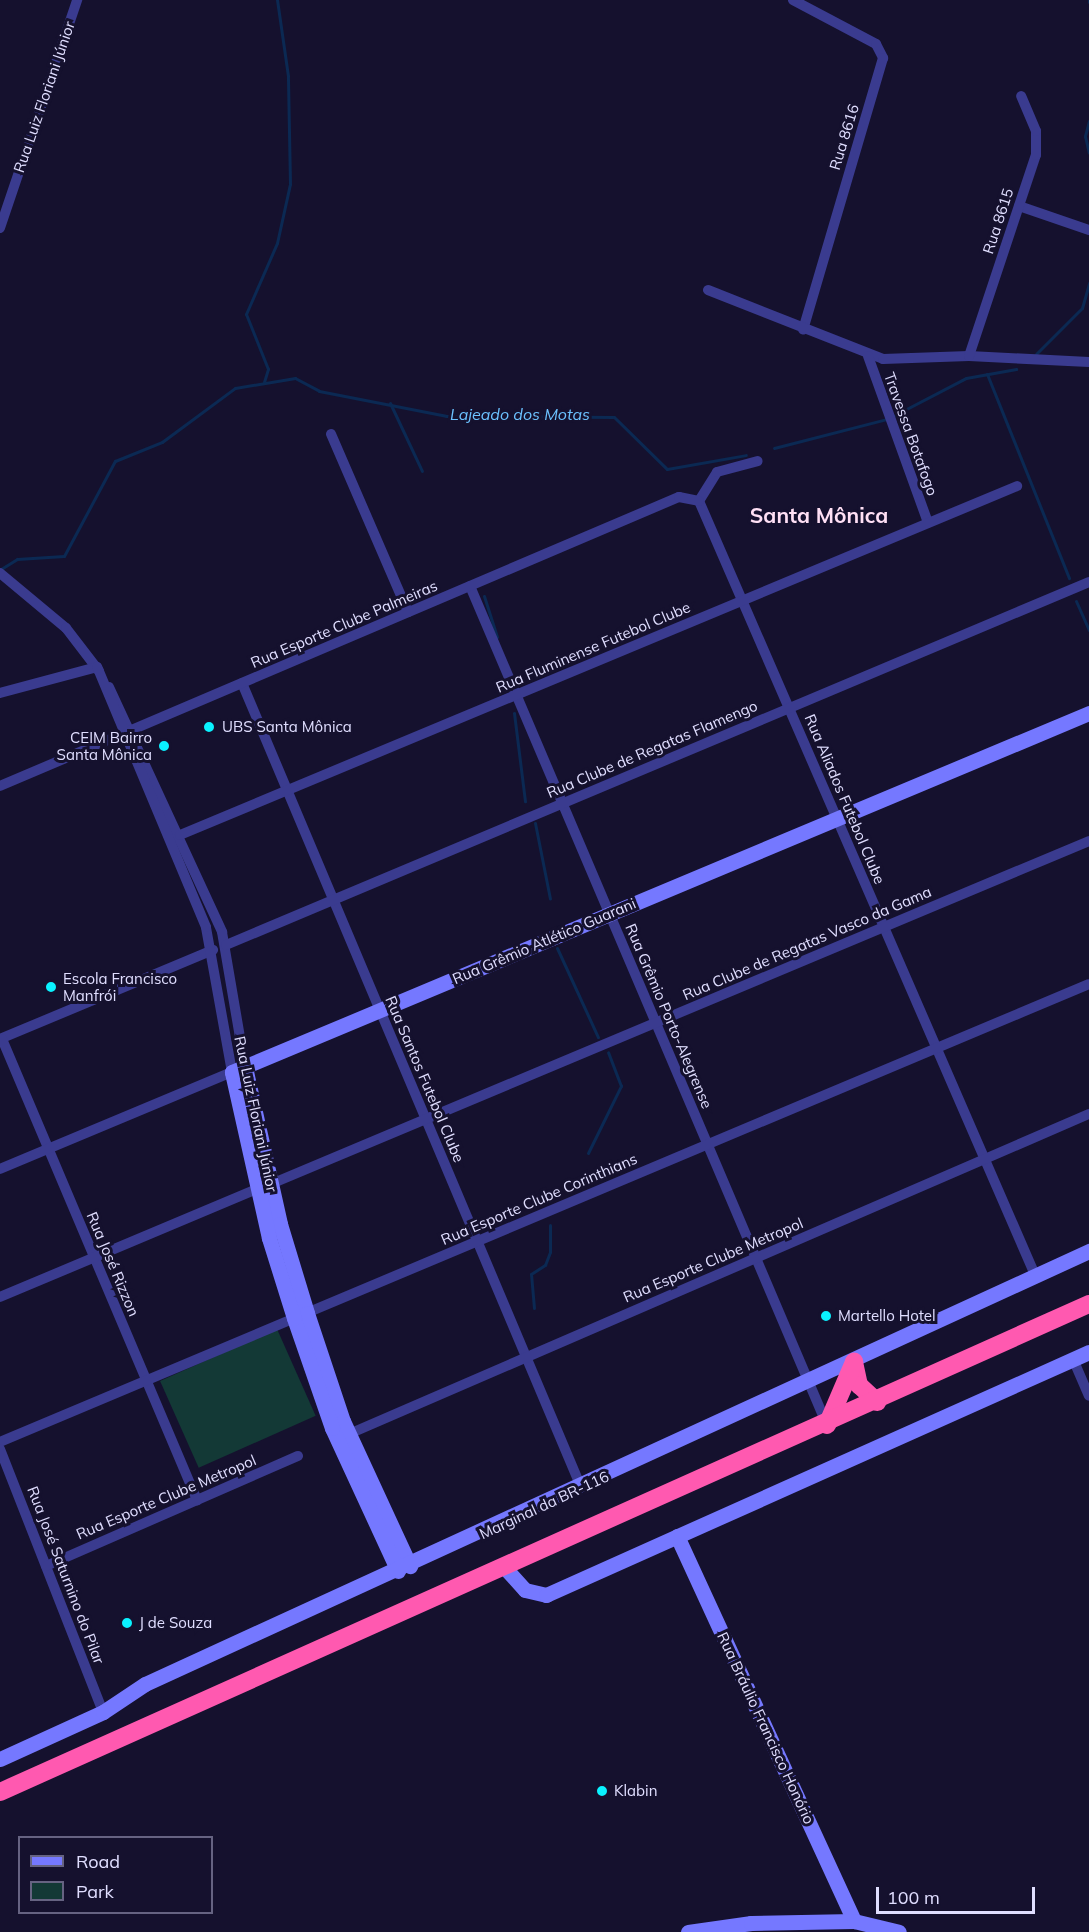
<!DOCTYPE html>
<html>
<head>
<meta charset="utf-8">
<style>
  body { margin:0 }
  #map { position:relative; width:1089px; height:1932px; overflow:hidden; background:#15112e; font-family:Mulish,sans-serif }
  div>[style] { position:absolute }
  .green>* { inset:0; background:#133936; transform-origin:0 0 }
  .stream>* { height:3px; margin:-1.5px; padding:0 1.5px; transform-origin:1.5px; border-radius:1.5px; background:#0b2953 }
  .street>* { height:10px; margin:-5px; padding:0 5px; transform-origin:5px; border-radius:5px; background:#3a3b8f }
  .secondary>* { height:15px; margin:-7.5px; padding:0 7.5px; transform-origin:7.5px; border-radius:7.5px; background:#7578ff }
  .highway>* { height:18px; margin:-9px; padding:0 9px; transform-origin:9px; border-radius:9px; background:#ff59b0 }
  .dots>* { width:16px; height:16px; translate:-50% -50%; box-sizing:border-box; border:3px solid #15112e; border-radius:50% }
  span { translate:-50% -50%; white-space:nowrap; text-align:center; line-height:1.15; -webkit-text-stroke:6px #15112e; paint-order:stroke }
  .street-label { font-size:15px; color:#e0deff }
  .poi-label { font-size:15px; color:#e0deff }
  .left { translate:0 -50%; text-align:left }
  .right { translate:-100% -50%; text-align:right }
  .water-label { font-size:16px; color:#6cc2ff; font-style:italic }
  .district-label { font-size:21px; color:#ffe0f5; font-weight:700 }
  .legend { position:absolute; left:18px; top:1836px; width:195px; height:78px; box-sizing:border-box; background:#15112e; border:2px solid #666382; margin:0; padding:8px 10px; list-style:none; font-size:18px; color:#e0deff }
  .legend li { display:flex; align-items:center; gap:12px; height:30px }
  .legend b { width:30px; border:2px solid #666382 }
  .scale { position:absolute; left:876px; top:1887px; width:159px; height:27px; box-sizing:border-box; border:3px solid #e0deff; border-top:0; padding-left:8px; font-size:18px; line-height:21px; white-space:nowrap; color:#e0deff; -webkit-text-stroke:4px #15112e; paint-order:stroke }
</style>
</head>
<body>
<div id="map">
  <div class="green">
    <div style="left:277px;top:1329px;width:95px;height:128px;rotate:66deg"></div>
  </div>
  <div class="stream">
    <div style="left:1089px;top:0;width:2px;rotate:90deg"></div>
    <div style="left:1089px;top:121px;width:16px;rotate:105deg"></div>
    <div style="left:1085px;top:136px;width:17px;rotate:77deg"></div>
    <div style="left:1036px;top:354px;width:65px;rotate:-45deg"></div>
    <div style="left:1082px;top:308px;width:26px;rotate:-74deg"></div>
    <div style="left:987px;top:374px;width:220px;rotate:68.1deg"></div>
    <div style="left:264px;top:382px;width:14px;rotate:-73deg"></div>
    <div style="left:268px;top:369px;width:59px;rotate:-111.8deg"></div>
    <div style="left:246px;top:314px;width:77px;rotate:-66.4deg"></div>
    <div style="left:277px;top:243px;width:60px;rotate:-77.6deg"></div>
    <div style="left:290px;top:184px;width:108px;rotate:-91.1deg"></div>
    <div style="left:288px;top:76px;width:77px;rotate:-98.2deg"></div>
    <div style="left:390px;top:403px;width:75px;rotate:64.8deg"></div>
    <div style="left:893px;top:416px;width:82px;rotate:-27.5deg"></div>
    <div style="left:966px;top:378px;width:51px;rotate:-10.2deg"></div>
    <div style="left:774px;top:448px;width:117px;rotate:-14.4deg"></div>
    <div style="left:1px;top:569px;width:19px;rotate:-32deg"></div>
    <div style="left:17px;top:559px;width:47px;rotate:-3.7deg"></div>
    <div style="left:64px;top:556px;width:108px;rotate:-61.8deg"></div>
    <div style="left:115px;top:461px;width:51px;rotate:-22deg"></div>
    <div style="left:162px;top:442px;width:91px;rotate:-36.5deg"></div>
    <div style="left:235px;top:388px;width:61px;rotate:-9.5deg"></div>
    <div style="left:295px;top:378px;width:27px;rotate:28deg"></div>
    <div style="left:319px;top:391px;width:129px;rotate:11.1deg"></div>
    <div style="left:446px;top:416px;width:168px;rotate:0.3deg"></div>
    <div style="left:614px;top:417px;width:74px;rotate:44.5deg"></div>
    <div style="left:667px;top:469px;width:80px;rotate:-10deg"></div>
    <div style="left:484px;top:596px;width:43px;rotate:72.4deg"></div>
    <div style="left:1076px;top:601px;width:32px;rotate:66deg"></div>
    <div style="left:514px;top:713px;width:89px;rotate:82.9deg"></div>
    <div style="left:535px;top:823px;width:77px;rotate:78.8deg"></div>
    <div style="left:557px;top:948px;width:98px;rotate:65.3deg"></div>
    <div style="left:588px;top:1153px;width:75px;rotate:-63.8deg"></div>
    <div style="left:621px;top:1086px;width:36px;rotate:-111deg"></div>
    <div style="left:534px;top:1308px;width:34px;rotate:-95deg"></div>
    <div style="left:531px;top:1274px;width:17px;rotate:-33deg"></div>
    <div style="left:545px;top:1265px;width:14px;rotate:-69deg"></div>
    <div style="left:550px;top:1252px;width:27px;rotate:-90deg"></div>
  </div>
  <div class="street">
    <div style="left:793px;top:0;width:94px;rotate:27.9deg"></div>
    <div style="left:876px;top:44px;width:16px;rotate:63deg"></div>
    <div style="left:883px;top:58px;width:283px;rotate:106.4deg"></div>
    <div style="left:1019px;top:206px;width:74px;rotate:18.9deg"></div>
    <div style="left:0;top:228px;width:241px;rotate:-71.3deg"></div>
    <div style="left:708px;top:290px;width:188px;rotate:21.5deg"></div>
    <div style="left:883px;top:359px;width:86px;rotate:-2deg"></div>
    <div style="left:969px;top:356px;width:120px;rotate:2.9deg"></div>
    <div style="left:868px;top:356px;width:177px;rotate:70.2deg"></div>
    <div style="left:969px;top:356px;width:212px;rotate:-71.6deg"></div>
    <div style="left:1036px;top:155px;width:24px;rotate:-90deg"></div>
    <div style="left:1036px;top:131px;width:38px;rotate:-113deg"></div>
    <div style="left:331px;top:434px;width:194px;rotate:66.6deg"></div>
    <div style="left:699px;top:501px;width:844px;rotate:66.53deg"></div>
    <div style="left:699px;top:501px;width:34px;rotate:-58deg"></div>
    <div style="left:717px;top:472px;width:42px;rotate:-15deg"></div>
    <div style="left:0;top:573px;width:86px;rotate:39.8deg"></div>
    <div style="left:66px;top:628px;width:54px;rotate:52.5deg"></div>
    <div style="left:470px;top:586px;width:912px;rotate:66.95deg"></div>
    <div style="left:242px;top:683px;width:873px;rotate:67.14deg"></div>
    <div style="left:109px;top:687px;width:270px;rotate:65.2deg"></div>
    <div style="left:222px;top:932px;width:137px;rotate:80.3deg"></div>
    <div style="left:0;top:693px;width:100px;rotate:-15deg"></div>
    <div style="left:0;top:786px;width:738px;rotate:-23.06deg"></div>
    <div style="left:679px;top:497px;width:20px;rotate:11deg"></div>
    <div style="left:180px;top:835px;width:907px;rotate:-22.63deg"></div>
    <div style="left:226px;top:945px;width:936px;rotate:-22.81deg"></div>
    <div style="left:0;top:1039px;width:231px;rotate:-22.7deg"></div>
    <div style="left:2px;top:1039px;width:501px;rotate:67.07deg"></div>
    <div style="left:0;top:1169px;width:251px;rotate:-22.7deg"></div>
    <div style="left:232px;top:1072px;width:147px;rotate:-100.2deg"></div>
    <div style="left:206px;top:927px;width:282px;rotate:-112.7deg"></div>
    <div style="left:271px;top:1184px;width:887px;rotate:-22.75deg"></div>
    <div style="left:0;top:1297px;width:279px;rotate:-22.8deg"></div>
    <div style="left:1073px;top:1359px;width:40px;rotate:66.6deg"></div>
    <div style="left:349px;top:1434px;width:806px;rotate:-23.39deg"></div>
    <div style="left:0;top:1442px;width:1181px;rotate:-22.81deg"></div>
    <div style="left:0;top:1449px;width:282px;rotate:68.6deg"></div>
    <div style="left:46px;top:1566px;width:275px;rotate:-23.6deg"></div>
  </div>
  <div class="secondary">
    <div style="left:245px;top:1067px;width:161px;rotate:77.4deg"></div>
    <div style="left:280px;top:1224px;width:93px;rotate:73.1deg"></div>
    <div style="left:307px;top:1313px;width:114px;rotate:71.6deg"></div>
    <div style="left:343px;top:1421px;width:160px;rotate:65.2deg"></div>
    <div style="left:677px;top:1536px;width:424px;rotate:65.3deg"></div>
    <div style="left:506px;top:1569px;width:28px;rotate:48deg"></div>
    <div style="left:525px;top:1590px;width:22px;rotate:13deg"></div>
    <div style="left:546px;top:1595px;width:595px;rotate:-24.11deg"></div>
    <div style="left:398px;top:1571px;width:157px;rotate:-114.8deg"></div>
    <div style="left:332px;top:1428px;width:116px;rotate:-109.1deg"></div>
    <div style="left:294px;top:1318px;width:84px;rotate:-107.4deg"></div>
    <div style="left:269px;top:1238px;width:170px;rotate:-102.6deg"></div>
    <div style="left:232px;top:1072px;width:929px;rotate:-22.73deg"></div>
    <div style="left:0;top:1759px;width:113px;rotate:-24.5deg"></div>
    <div style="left:103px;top:1712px;width:50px;rotate:-33.7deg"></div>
    <div style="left:145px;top:1684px;width:1039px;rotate:-24.64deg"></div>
    <div style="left:688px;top:1932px;width:64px;rotate:-8.1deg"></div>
    <div style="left:751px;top:1923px;width:103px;rotate:-1.1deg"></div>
    <div style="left:854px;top:1921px;width:46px;rotate:13.7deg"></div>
  </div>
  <div class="highway">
    <div style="left:854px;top:1362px;width:24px;rotate:78deg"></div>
    <div style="left:859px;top:1385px;width:25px;rotate:43deg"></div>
    <div style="left:827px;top:1425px;width:69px;rotate:-66.8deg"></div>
    <div style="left:0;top:1792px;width:1193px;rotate:-24.14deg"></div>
  </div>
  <div class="dots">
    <div style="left:209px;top:727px;background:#0af2ff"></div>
    <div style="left:164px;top:746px;background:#0af2ff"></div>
    <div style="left:51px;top:987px;background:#0af2ff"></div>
    <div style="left:826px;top:1316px;background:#0af2ff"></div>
    <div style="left:127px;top:1623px;background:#0af2ff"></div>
    <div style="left:602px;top:1791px;background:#0af2ff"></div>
  </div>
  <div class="street-label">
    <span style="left:44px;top:97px;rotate:-71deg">Rua Luiz Floriani Júnior</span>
    <span style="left:844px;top:137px;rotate:-73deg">Rua 8616</span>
    <span style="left:998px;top:221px;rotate:-72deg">Rua 8615</span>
    <span style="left:911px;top:434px;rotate:70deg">Travessa Botafogo</span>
    <span style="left:344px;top:624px;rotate:-23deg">Rua Esporte Clube Palmeiras</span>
    <span style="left:593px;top:647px;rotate:-23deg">Rua Fluminense Futebol Clube</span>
    <span style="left:652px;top:749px;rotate:-23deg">Rua Clube de Regatas Flamengo</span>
    <span style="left:845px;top:799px;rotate:67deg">Rua Aliados Futebol Clube</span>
    <span style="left:544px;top:941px;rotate:-23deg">Rua Grêmio Atlético Guarani</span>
    <span style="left:807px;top:943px;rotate:-23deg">Rua Clube de Regatas Vasco da Gama</span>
    <span style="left:669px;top:1016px;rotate:67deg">Rua Grêmio Porto-Alegrense</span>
    <span style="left:425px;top:1079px;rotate:67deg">Rua Santos Futebol Clube</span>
    <span style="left:256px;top:1114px;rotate:78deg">Rua Luiz Floriani Júnior</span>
    <span style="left:539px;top:1199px;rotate:-23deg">Rua Esporte Clube Corinthians</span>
    <span style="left:713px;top:1260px;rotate:-23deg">Rua Esporte Clube Metropol</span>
    <span style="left:113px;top:1264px;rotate:67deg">Rua José Rizzon</span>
    <span style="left:166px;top:1497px;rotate:-23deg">Rua Esporte Clube Metropol</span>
    <span style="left:544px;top:1505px;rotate:-25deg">Marginal da BR-116</span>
    <span style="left:66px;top:1575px;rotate:69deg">Rua José Saturnino do Pilar</span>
    <span style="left:766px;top:1728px;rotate:65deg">Rua Bráulio Francisco Honório</span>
  </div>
  <div class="poi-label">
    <span class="left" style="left:222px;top:727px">UBS Santa Mônica</span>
    <span class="right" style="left:152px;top:746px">CEIM Bairro<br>Santa Mônica</span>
    <span class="left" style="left:63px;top:987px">Escola Francisco<br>Manfrói</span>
    <span class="left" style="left:838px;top:1316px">Martello Hotel</span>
    <span class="left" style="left:139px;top:1623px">J de Souza</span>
    <span class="left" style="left:614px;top:1791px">Klabin</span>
  </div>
  <div class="water-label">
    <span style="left:520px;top:414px">Lajeado dos Motas</span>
  </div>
  <div class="district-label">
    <span style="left:819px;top:515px">Santa Mônica</span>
  </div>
  <ul class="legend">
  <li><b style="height:8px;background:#7578ff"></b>Road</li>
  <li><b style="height:16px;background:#133936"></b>Park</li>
  </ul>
  <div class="scale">100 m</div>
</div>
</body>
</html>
